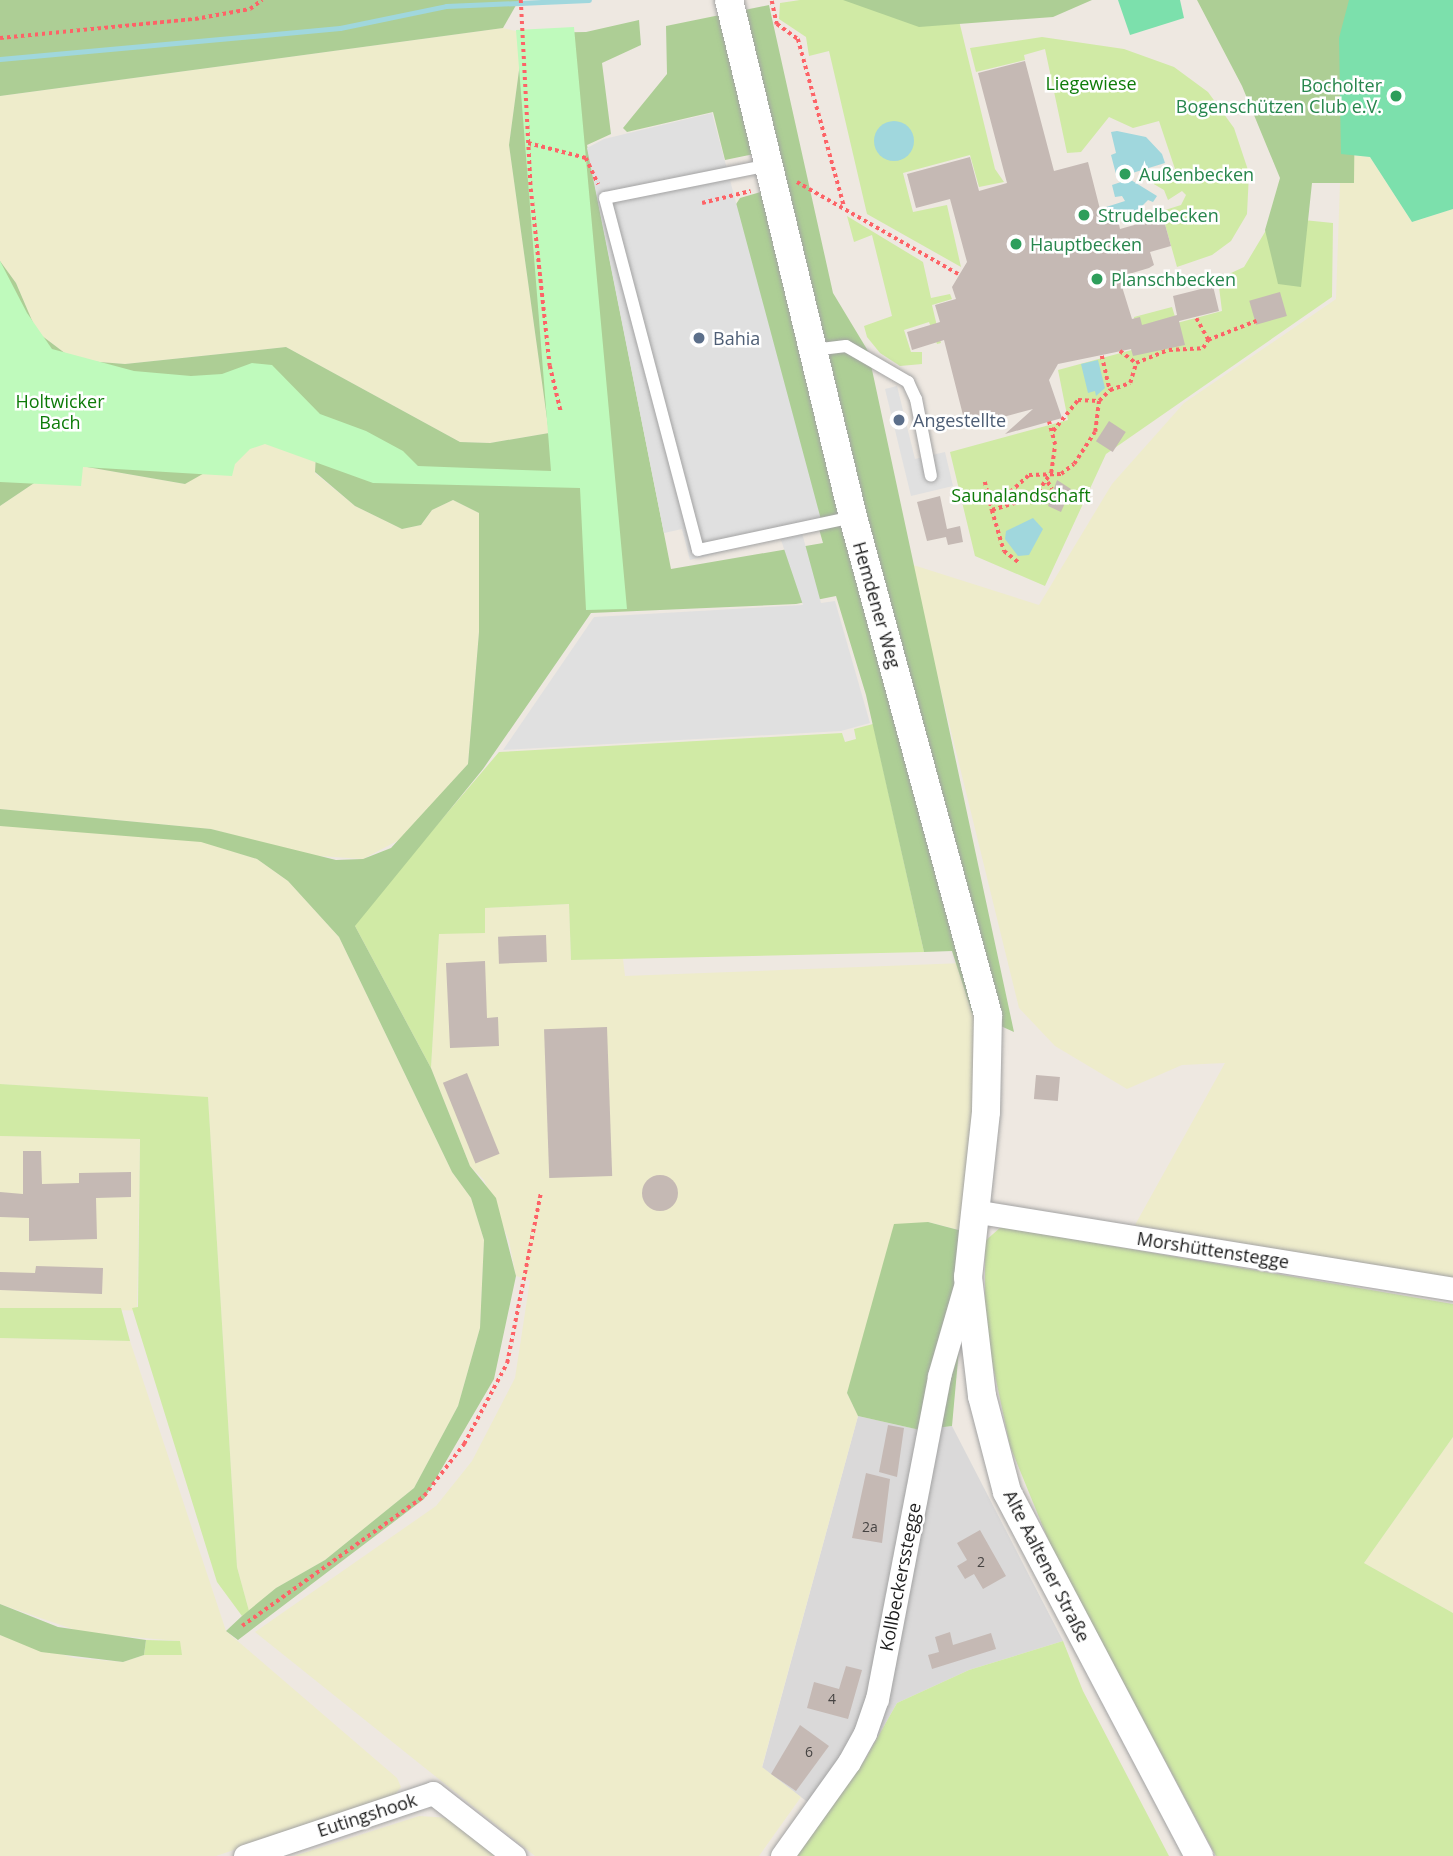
<!DOCTYPE html>
<html>
<head>
<meta charset="utf-8">
<style>
  body { margin:0 }
  #map { position:relative; width:1453px; height:1856px; overflow:hidden; background:#eee8e1; font-family:"Open Sans",sans-serif }
  div>[style] { position:absolute }
  .residential>* { inset:0; background:#dad9d9 }
  .farmland>* { inset:0; background:#eeeccb; transform-origin:0 0 }
  .grass>* { inset:0; background:#d0eaa5 }
  .forest>* { inset:0; background:#adce95 }
  .park>* { inset:0; background:#bffabc }
  .pitch>* { inset:0; background:#7ce0ac }
  .parking>* { inset:0; background:#e0e0e0 }
  .water>* { inset:0; background:#a0d7dd }
  .round { border-radius:50% }
  .stream>* { height:5px; margin:-2.5px; padding:0 2.5px; transform-origin:2.5px; border-radius:2.5px; background:#a0d7dd }
  .building>* { inset:0; background:#c5b9b4; transform-origin:0 0 }
  .path>* { height:3.5px; margin-top:-1.75px; transform-origin:0; background:repeating-linear-gradient(90deg,#fd6367 0 3.5px,transparent 0 7px) }
  .roads { filter:drop-shadow(0 0 2px #a3a3a3) drop-shadow(0 0 2px #a3a3a3) }
  .service>* { height:12px; margin:-6px; padding:0 6px; transform-origin:6px; border-radius:6px; background:#fff }
  .minor>* { height:23px; margin:-11.5px; padding:0 11.5px; transform-origin:11.5px; border-radius:11.5px; background:#fff }
  .tertiary>* { height:28px; margin:-14px; padding:0 14px; transform-origin:14px; border-radius:14px; background:#fff }
  .dots>* { width:19px; height:19px; translate:-50% -50%; box-sizing:border-box; border:4px solid #fff; border-radius:50% }
  span { translate:-50% -50%; white-space:nowrap; text-align:center; line-height:1.15; -webkit-text-stroke:5px #fff; paint-order:stroke }
  .number-label { font-size:14px; color:#464342 }
  .number-label span { -webkit-text-stroke-width:0 }
  .park-label { font-size:18px; color:#0e7b09 }
  .leisure-label { font-size:18px; color:#27864d }
  .right { translate:-100% -50%; text-align:right }
  .left { translate:0 -50%; text-align:left }
  .service-label { font-size:18px; color:#4e5e75 }
  .street-label { font-size:18px; color:#1c1c1c }
</style>
</head>
<body>
<div id="map">
  <div class="residential">
    <div style="clip-path:polygon(858px 1416px,920px 1430px,952px 1426px,1063px 1641px,969px 1670px,897px 1703px,866px 1758px,825px 1815px,762px 1768px)"></div>
  </div>
  <div class="farmland">
    <div style="clip-path:polygon(503px 28px,524px 33px,509px 145px,549px 433px,490px 443px,460px 442px,286px 347px,125px 364px,74px 360px,37px 332px,16px 283px,0 261px,0 96px)"></div>
    <div style="clip-path:polygon(1341px 154px,1370px 157px,1412px 222px,1453px 209px,1453px 1279px,1135px 1225px,1225px 1063px,1182px 1065px,1127px 1089px,1055px 1046px,1019px 1008px,910px 564px,1039px 605px,1112px 484px,1184px 403px,1336px 299px)"></div>
    <div style="clip-path:polygon(270px 423px,316px 454px,315px 473px,355px 506px,402px 529px,421px 525px,432px 510px,453px 500px,479px 513px,479px 632px,468px 764px,401px 839px,363px 859px,304px 855px,211px 829px,0 809px,0 506px,64px 463px,185px 484px)"></div>
    <div style="clip-path:polygon(31px 825px,201px 841px,257px 859px,288px 881px,339px 937px,452px 1172px,471px 1198px,484px 1240px,480px 1328px,458px 1406px,414px 1488px,325px 1560px,276px 1588px,249px 1611px,237px 1567px,208px 1098px,0 1084px,0 826px)"></div>
    <div style="clip-path:polygon(569px 904px,571px 960px,623px 959px,625px 976px,964px 963px,979px 1011px,964px 1231px,928px 1222px,847px 1393px,858px 1416px,762px 1767px,801px 1797px,759px 1856px,535px 1856px,255px 1632px,436px 1506px,472px 1461px,515px 1378px,530px 1280px,516px 1276px,509px 1241px,484px 1180px,470px 1166px,431px 1068px,439px 934px,485px 908px)"></div>
    <div style="left:0;top:1136px;width:140px;height:172px;rotate:1deg"></div>
    <div style="clip-path:polygon(0 1338px,130px 1341px,226px 1631px,397px 1778px,401px 1787px,394px 1796px,216px 1856px,0 1856px,0 1635px,74px 1658px,123px 1662px,144px 1655px,182px 1655px,179px 1641px,84px 1633px,0 1604px)"></div>
    <div style="clip-path:polygon(1453px 1437px,1453px 1613px,1364px 1563px)"></div>
    <div style="clip-path:polygon(419px 1816px,450px 1818px,499px 1856px,294px 1856px)"></div>
  </div>
  <div class="grass">
    <div style="clip-path:polygon(800px 0,954px 0,995px 169px,1004px 182px,979px 187px,970px 155px,903px 173px,913px 212px,947px 205px,961px 267px,867px 214px,829px 51px,809px 56px,806px 37px,779px 19px,780px 3px)"></div>
    <div style="clip-path:polygon(1042px 37px,1124px 49px,1174px 67px,1208px 92px,1234px 128px,1249px 173px,1247px 214px,1231px 241px,1212px 255px,1177px 267px,1163px 217px,1159px 217px,1162px 211px,1181px 205px,1186px 195px,1182px 191px,1168px 200px,1164px 190px,1152px 183px,1150px 177px,1175px 169px,1159px 121px,1133px 128px,1109px 117px,1081px 152px,1067px 153px,1045px 49px,1024px 55px,1025px 60px,976px 72px,970px 48px)"></div>
    <div style="clip-path:polygon(847px 216px,923px 262px,931px 298px,950px 294px,952px 299px,932px 305px,941px 343px,937px 344px,929px 322px,904px 330px,911px 352px,922px 352px,922px 364px,900px 366px,880px 353px,867px 337px,864px 326px,892px 316px,872px 235px,854px 242px)"></div>
    <div style="clip-path:polygon(1274px 217px,1333px 223px,1332px 297px,1106px 454px,1045px 586px,975px 556px,950px 452px,1068px 420px,1058px 370px,1139px 348px,1134px 317px,1172px 307px,1177px 323px,1222px 311px,1218px 279px,1244px 267px)"></div>
    <div style="clip-path:polygon(873px 724px,924px 952px,571px 960px,569px 904px,485px 908px,485px 933px,439px 934px,431px 1068px,355px 926px,357px 919px,499px 752px,842px 733px,845px 742px,856px 739px,854px 729px)"></div>
    <div style="clip-path:polygon(0 1084px,208px 1097px,237px 1567px,249px 1611px,242px 1616px,217px 1582px,132px 1308px,138px 1307px,140px 1139px,0 1136px)"></div>
    <div style="clip-path:polygon(1001px 1227px,1453px 1304px,1453px 1437px,1364px 1563px,1453px 1613px,1453px 1856px,1216px 1856px,1052px 1549px,1010px 1446px,985px 1328px,985px 1241px)"></div>
    <div style="clip-path:polygon(0 1308px,121px 1308px,130px 1341px,0 1338px)"></div>
    <div style="clip-path:polygon(146px 1640px,180px 1641px,182px 1655px,144px 1655px)"></div>
    <div style="clip-path:polygon(1063px 1641px,1083px 1691px,1169px 1856px,796px 1856px,866px 1758px,897px 1703px,969px 1670px)"></div>
  </div>
  <div class="forest">
    <div style="clip-path:polygon(0 0,519px 0,503px 28px,0 96px)"></div>
    <div style="clip-path:polygon(843px 0,1092px 0,1053px 17px,919px 27px)"></div>
    <div style="clip-path:polygon(1197px 0,1375px 0,1355px 94px,1354px 183px,1312px 183px,1301px 287px,1278px 284px,1265px 230px,1280px 178px,1242px 86px)"></div>
    <div style="clip-path:polygon(769px 5px,833px 293px,868px 351px,1014px 1032px,972px 1013px,952px 951px,924px 952px,866px 695px,836px 596px,796px 604px,591px 613px,483px 769px,355px 926px,431px 1068px,470px 1166px,496px 1198px,516px 1276px,494px 1379px,424px 1499px,238px 1640px,226px 1631px,242px 1616px,276px 1588px,325px 1560px,414px 1488px,458px 1406px,480px 1328px,484px 1240px,471px 1198px,452px 1172px,339px 937px,288px 881px,257px 859px,201px 842px,0 826px,0 809px,211px 829px,336px 860px,363px 859px,391px 848px,468px 764px,479px 632px,479px 513px,453px 500px,432px 510px,421px 525px,402px 529px,355px 506px,315px 472px,316px 454px,270px 423px,238px 454px,185px 484px,64px 463px,0 506px,0 261px,16px 283px,37px 332px,74px 360px,125px 364px,286px 347px,460px 442px,490px 443px,549px 433px,509px 145px,524px 33px,586px 32px,639px 20px,641px 45px,602px 63px,611px 134px,587px 145px,671px 569px,823px 543px,729px 215px,740px 198px,764px 191px,754px 154px,725px 160px,713px 112px,627px 132px,623px 128px,667px 74px,666px 26px)"></div>
    <div style="clip-path:polygon(928px 1222px,966px 1232px,965px 1283px,952px 1426px,920px 1430px,858px 1416px,847px 1393px,894px 1224px)"></div>
    <div style="clip-path:polygon(0 1604px,58px 1627px,146px 1640px,144px 1655px,123px 1662px,41px 1652px,0 1635px)"></div>
  </div>
  <div class="park">
    <div style="clip-path:polygon(574px 27px,627px 609px,586px 610px,580px 488px,373px 483px,265px 444px,250px 449px,235px 464px,232px 476px,83px 467px,81px 486px,0 482px,0 261px,27px 313px,52px 349px,134px 371px,191px 376px,222px 374px,252px 363px,272px 365px,320px 414px,366px 431px,403px 451px,418px 466px,551px 471px,516px 30px)"></div>
  </div>
  <div class="pitch">
    <div style="clip-path:polygon(1118px 0,1180px 0,1184px 18px,1130px 35px)"></div>
    <div style="clip-path:polygon(1349px 0,1453px 0,1453px 209px,1412px 222px,1370px 157px,1341px 154px,1339px 38px)"></div>
  </div>
  <div class="parking">
    <div style="clip-path:polygon(712px 113px,823px 527px,802px 533px,821px 603px,835px 601px,870px 723px,841px 731px,503px 750px,594px 617px,803px 605px,780px 537px,690px 560px,682px 529px,664px 533px,587px 148px,604px 139px)"></div>
    <div style="clip-path:polygon(897px 386px,915px 459px,945px 452px,953px 486px,911px 496px,885px 389px)"></div>
  </div>
  <div class="water">
    <div class="round" style="left:874px;top:121px;width:40px;height:40px"></div>
    <div style="clip-path:polygon(1117px 131px,1146px 137px,1162px 154px,1165px 163px,1129px 174px,1131px 180px,1157px 196px,1153px 202px,1148px 200px,1137px 211px,1120px 216px,1118px 211px,1105px 216px,1103px 208px,1125px 201px,1122px 196px,1115px 197px,1112px 185px,1124px 181px,1122px 173px,1116px 174px,1111px 155px,1116px 153px,1111px 132px)"></div>
    <div style="clip-path:polygon(1098px 360px,1105px 388px,1096px 396px,1095px 391px,1088px 393px,1081px 364px)"></div>
    <div style="clip-path:polygon(1033px 518px,1043px 529px,1029px 555px,1018px 556px,1005px 539px,1006px 531px)"></div>
  </div>
  <div class="stream">
    <div style="left:0;top:59px;width:341px;rotate:-5.2deg"></div>
    <div style="left:340px;top:28px;width:108px;rotate:-11.7deg"></div>
    <div style="left:446px;top:6px;width:143px;rotate:-2.4deg"></div>
  </div>
  <div class="building">
    <div style="clip-path:polygon(1025px 61px,1054px 171px,1088px 162px,1102px 217px,1116px 212px,1120px 229px,1163px 217px,1171px 246px,1150px 252px,1154px 265px,1149px 268px,1119px 277px,1132px 319px,1140px 317px,1142px 325px,1177px 315px,1173px 296px,1213px 286px,1219px 311px,1179px 321px,1185px 345px,1133px 356px,1131px 349px,1058px 364px,1049px 380px,1062px 418px,1005px 434px,1033px 409px,966px 427px,944px 340px,912px 350px,907px 332px,940px 322px,935px 305px,956px 299px,952px 287px,967px 262px,950px 199px,916px 208px,907px 174px,970px 157px,979px 191px,1007px 183px,978px 73px)"></div>
    <div style="left:1280px;top:292px;width:25px;height:32px;rotate:74deg"></div>
    <div style="left:1109px;top:421px;width:20px;height:24px;rotate:33deg"></div>
    <div style="clip-path:polygon(1057px 480px,1071px 489px,1061px 512px,1048px 506px)"></div>
    <div style="clip-path:polygon(940px 496px,947px 529px,960px 526px,963px 542px,948px 545px,946px 537px,927px 541px,917px 502px)"></div>
    <div style="left:546px;top:935px;width:27px;height:48px;rotate:88deg"></div>
    <div style="clip-path:polygon(485px 961px,487px 1018px,498px 1017px,499px 1046px,450px 1048px,446px 963px)"></div>
    <div style="left:607px;top:1027px;width:149px;height:63px;rotate:88deg"></div>
    <div style="left:467px;top:1073px;width:87px;height:26px;rotate:68deg"></div>
    <div style="left:1036px;top:1075px;width:24px;height:24px;rotate:5deg"></div>
    <div style="clip-path:polygon(23px 1151px,41px 1151px,42px 1184px,79px 1183px,79px 1173px,131px 1172px,131px 1197px,96px 1198px,97px 1239px,29px 1241px,29px 1218px,0 1217px,0 1192px,23px 1194px)"></div>
    <div class="round" style="left:642px;top:1175px;width:36px;height:36px"></div>
    <div style="clip-path:polygon(36px 1266px,103px 1268px,102px 1294px,0 1290px,0 1272px,35px 1273px)"></div>
    <div style="clip-path:polygon(888px 1425px,904px 1428px,897px 1477px,879px 1472px)"></div>
    <div style="clip-path:polygon(866px 1473px,890px 1479px,882px 1543px,852px 1538px)"></div>
    <div style="clip-path:polygon(980px 1530px,1006px 1576px,983px 1589px,974px 1574px,965px 1579px,957px 1566px,967px 1560px,957px 1543px)"></div>
    <div style="clip-path:polygon(950px 1632px,953px 1645px,991px 1633px,996px 1649px,932px 1669px,928px 1655px,939px 1652px,935px 1637px)"></div>
    <div style="clip-path:polygon(846px 1666px,862px 1670px,848px 1719px,807px 1708px,814px 1682px,839px 1689px)"></div>
    <div style="clip-path:polygon(800px 1725px,829px 1746px,796px 1791px,771px 1774px)"></div>
  </div>
  <div class="path">
    <div style="left:521px;top:0;width:189px;rotate:87deg"></div>
    <div style="left:531px;top:189px;width:178px;rotate:83.9deg"></div>
    <div style="left:550px;top:366px;width:47px;rotate:76.6deg"></div>
    <div style="left:772px;top:1px;width:24px;rotate:78deg"></div>
    <div style="left:777px;top:24px;width:26px;rotate:36deg"></div>
    <div style="left:798px;top:39px;width:173px;rotate:74.6deg"></div>
    <div style="left:0;top:38px;width:196px;rotate:-5.6deg"></div>
    <div style="left:195px;top:19px;width:56px;rotate:-10.3deg"></div>
    <div style="left:250px;top:9px;width:15px;rotate:-37deg"></div>
    <div style="left:528px;top:143px;width:60px;rotate:14.5deg"></div>
    <div style="left:586px;top:158px;width:29px;rotate:65deg"></div>
    <div style="left:797px;top:182px;width:188px;rotate:29.7deg"></div>
    <div style="left:702px;top:203px;width:50px;rotate:-13.8deg"></div>
    <div style="left:1208px;top:340px;width:52px;rotate:-21.6deg"></div>
    <div style="left:1120px;top:351px;width:20px;rotate:37deg"></div>
    <div style="left:1102px;top:356px;width:35px;rotate:77deg"></div>
    <div style="left:1053px;top:431px;width:40px;rotate:-51deg"></div>
    <div style="left:1078px;top:400px;width:21px;rotate:3deg"></div>
    <div style="left:985px;top:482px;width:29px;rotate:76deg"></div>
    <div style="left:992px;top:510px;width:44px;rotate:-17.2deg"></div>
    <div style="left:1034px;top:497px;width:29px;rotate:-55deg"></div>
    <div style="left:1051px;top:473px;width:28px;rotate:-82deg"></div>
    <div style="left:1055px;top:445px;width:24px;rotate:-105deg"></div>
    <div style="left:1048px;top:482px;width:8px;rotate:60deg"></div>
    <div style="left:989px;top:495px;width:21px;rotate:-8deg"></div>
    <div style="left:1010px;top:492px;width:25px;rotate:-42deg"></div>
    <div style="left:1029px;top:475px;width:32px;rotate:-2deg"></div>
    <div style="left:1061px;top:474px;width:16px;rotate:-38deg"></div>
    <div style="left:1074px;top:464px;width:38px;rotate:-57deg"></div>
    <div style="left:1095px;top:432px;width:31px;rotate:-83deg"></div>
    <div style="left:1099px;top:401px;width:16px;rotate:-45deg"></div>
    <div style="left:1110px;top:390px;width:21px;rotate:-19deg"></div>
    <div style="left:1130px;top:383px;width:21px;rotate:-73deg"></div>
    <div style="left:1136px;top:363px;width:35px;rotate:-22deg"></div>
    <div style="left:1169px;top:350px;width:34px;rotate:-3deg"></div>
    <div style="left:1203px;top:348px;width:9px;rotate:-58deg"></div>
    <div style="left:1208px;top:340px;width:26px;rotate:-119deg"></div>
    <div style="left:992px;top:510px;width:43px;rotate:73.7deg"></div>
    <div style="left:1004px;top:551px;width:18px;rotate:38deg"></div>
    <div style="left:242px;top:1626px;width:224px;rotate:-35.5deg"></div>
    <div style="left:424px;top:1496px;width:66px;rotate:-52.4deg"></div>
    <div style="left:464px;top:1444px;width:92px;rotate:-62deg"></div>
    <div style="left:507px;top:1363px;width:174px;rotate:-78.8deg"></div>
  </div>
  <div class="roads">
    <div class="service">
      <div style="left:769px;top:165px;width:167px;rotate:168.6deg"></div>
      <div style="left:605px;top:198px;width:364px;rotate:75.2deg"></div>
      <div style="left:698px;top:550px;width:158px;rotate:-12deg"></div>
      <div style="left:813px;top:350px;width:33px;rotate:-7deg"></div>
      <div style="left:846px;top:346px;width:72px;rotate:30.1deg"></div>
      <div style="left:908px;top:382px;width:19px;rotate:65deg"></div>
      <div style="left:916px;top:399px;width:78px;rotate:79deg"></div>
    </div>
    <div class="minor">
      <div style="left:973px;top:1211px;width:486px;rotate:9.2deg"></div>
      <div style="left:245px;top:1856px;width:198px;rotate:-18.5deg"></div>
      <div style="left:433px;top:1793px;width:103px;rotate:37.9deg"></div>
      <div style="left:782px;top:1856px;width:115px;rotate:-54.5deg"></div>
      <div style="left:849px;top:1762px;width:33px;rotate:-61deg"></div>
      <div style="left:865px;top:1733px;width:36px;rotate:-71deg"></div>
      <div style="left:877px;top:1699px;width:329px;rotate:-79.1deg"></div>
      <div style="left:939px;top:1376px;width:97px;rotate:-73.8deg"></div>
    </div>
    <div class="tertiary">
      <div style="left:729px;top:0;width:532px;rotate:76.51deg"></div>
      <div style="left:853px;top:517px;width:516px;rotate:74.83deg"></div>
      <div style="left:988px;top:1015px;width:97px;rotate:91.2deg"></div>
      <div style="left:986px;top:1112px;width:166px;rotate:96.2deg"></div>
      <div style="left:968px;top:1277px;width:120px;rotate:83.3deg"></div>
      <div style="left:982px;top:1396px;width:99px;rotate:75.4deg"></div>
      <div style="left:1007px;top:1492px;width:412px;rotate:62.2deg"></div>
    </div>
  </div>
  <div class="dots">
    <div style="left:1396px;top:96px;background:#2e9e5b"></div>
    <div style="left:1125px;top:174px;background:#2e9e5b"></div>
    <div style="left:1084px;top:215px;background:#2e9e5b"></div>
    <div style="left:1016px;top:244px;background:#2e9e5b"></div>
    <div style="left:1097px;top:279px;background:#2e9e5b"></div>
    <div style="left:699px;top:338px;background:#5c6f8a"></div>
    <div style="left:899px;top:420px;background:#5c6f8a"></div>
  </div>
  <div class="number-label">
    <span style="left:870px;top:1527px">2a</span>
    <span style="left:981px;top:1562px">2</span>
    <span style="left:832px;top:1699px">4</span>
    <span style="left:809px;top:1752px">6</span>
  </div>
  <div class="park-label">
    <span style="left:1091px;top:83px">Liegewiese</span>
    <span style="left:60px;top:412px">Holtwicker<br>Bach</span>
    <span style="left:1021px;top:495px">Saunalandschaft</span>
  </div>
  <div class="leisure-label">
    <span class="right" style="left:1382px;top:96px">Bocholter<br>Bogenschützen Club e.V.</span>
    <span class="left" style="left:1139px;top:174px">Außenbecken</span>
    <span class="left" style="left:1098px;top:215px">Strudelbecken</span>
    <span class="left" style="left:1030px;top:244px">Hauptbecken</span>
    <span class="left" style="left:1111px;top:279px">Planschbecken</span>
  </div>
  <div class="service-label">
    <span class="left" style="left:713px;top:338px">Bahia</span>
    <span class="left" style="left:913px;top:420px">Angestellte</span>
  </div>
  <div class="street-label">
    <span style="left:877px;top:605px;rotate:74deg">Hemdener Weg</span>
    <span style="left:1213px;top:1250px;rotate:9deg">Morshüttenstegge</span>
    <span style="left:1047px;top:1566px;rotate:63deg">Alte Aaltener Straße</span>
    <span style="left:900px;top:1577px;rotate:-79deg">Kollbeckersstegge</span>
    <span style="left:367px;top:1815px;rotate:-18deg">Eutingshook</span>
  </div>
</div>
</body>
</html>
